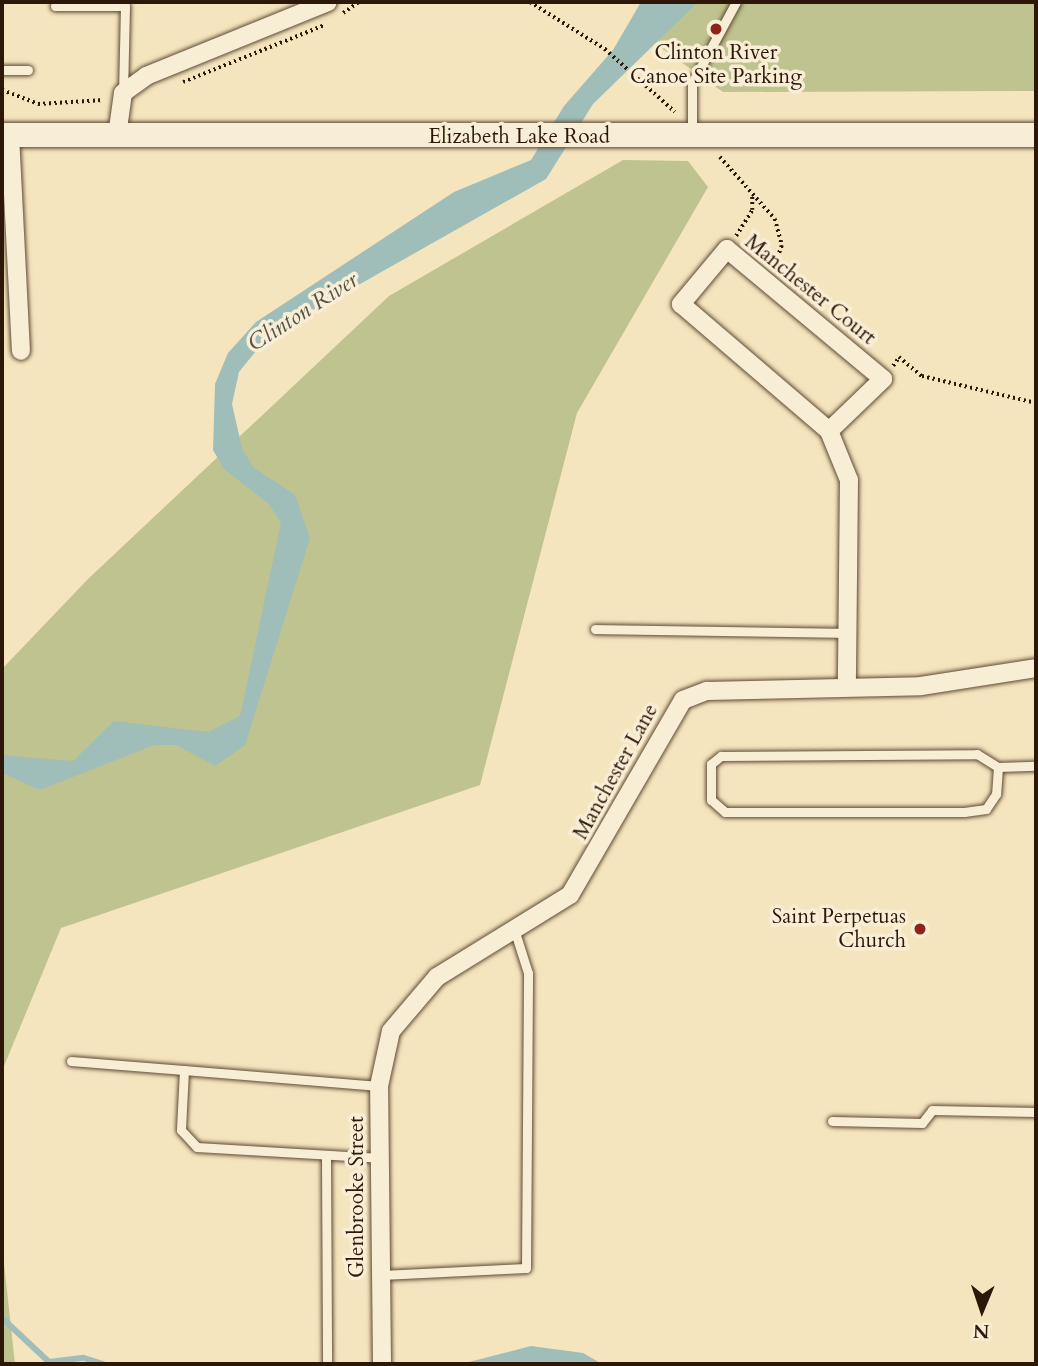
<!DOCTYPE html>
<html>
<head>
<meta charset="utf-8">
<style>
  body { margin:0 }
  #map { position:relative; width:1038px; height:1366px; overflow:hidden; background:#f5e5be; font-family:Cardo,serif }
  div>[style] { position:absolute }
  .green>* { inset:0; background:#bfc38f }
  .water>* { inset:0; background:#9fbdb9 }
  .stream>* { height:6px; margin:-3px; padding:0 3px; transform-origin:3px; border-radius:3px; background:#9fbdb9 }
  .path>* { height:3.5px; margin-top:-1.75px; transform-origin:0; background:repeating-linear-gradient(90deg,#2d1709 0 2px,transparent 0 5.5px) }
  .roads { filter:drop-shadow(0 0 2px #5f4a36) drop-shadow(0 0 2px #5f4a36) }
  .lane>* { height:9px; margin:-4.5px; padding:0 4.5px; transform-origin:4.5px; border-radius:4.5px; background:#f8eed5 }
  .street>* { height:18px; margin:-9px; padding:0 9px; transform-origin:9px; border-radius:9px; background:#f8eed5 }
  .secondary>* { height:24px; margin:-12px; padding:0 12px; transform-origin:12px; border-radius:12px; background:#f8eed5 }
  .dots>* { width:19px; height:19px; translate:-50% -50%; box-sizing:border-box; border:4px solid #f8eed5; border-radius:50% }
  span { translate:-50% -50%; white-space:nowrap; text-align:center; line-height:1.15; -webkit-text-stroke:7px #f8eed5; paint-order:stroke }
  .poi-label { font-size:21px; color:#2d1709 }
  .right { translate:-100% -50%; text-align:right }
  .street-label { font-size:21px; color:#2d1709 }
  .water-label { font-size:23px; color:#555147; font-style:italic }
  .frame { position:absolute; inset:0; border:4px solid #2d1709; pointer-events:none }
  .north { position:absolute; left:947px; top:1275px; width:70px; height:70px; -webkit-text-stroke:5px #f8eed5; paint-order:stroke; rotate:182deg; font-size:19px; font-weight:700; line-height:28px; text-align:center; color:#2d1709 }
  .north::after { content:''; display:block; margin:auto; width:24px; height:32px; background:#2d1709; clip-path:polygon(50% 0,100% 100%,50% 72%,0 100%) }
</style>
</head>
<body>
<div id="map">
  <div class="green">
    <div style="clip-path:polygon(683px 2px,1036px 2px,1036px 91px,723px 92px,653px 42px)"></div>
    <div style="clip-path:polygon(623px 160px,688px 161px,708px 187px,577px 413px,480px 785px,61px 928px,2px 1071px,2px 669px,88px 579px,389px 296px)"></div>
    <div style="clip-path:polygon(2px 1245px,15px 1364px,2px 1364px)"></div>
  </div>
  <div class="water">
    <div style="clip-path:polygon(641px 2px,698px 2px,593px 104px,546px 179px,268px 336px,239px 372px,232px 404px,242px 448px,253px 467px,295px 495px,310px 538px,245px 745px,215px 766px,176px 745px,154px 745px,40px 790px,2px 773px,2px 755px,73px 761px,114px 721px,208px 732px,240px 716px,281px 523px,269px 504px,224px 469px,213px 450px,215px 384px,228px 353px,256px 322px,454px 192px,531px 160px,564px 106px,613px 50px)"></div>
    <div style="clip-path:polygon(531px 1346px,583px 1353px,602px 1364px,461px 1364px)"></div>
  </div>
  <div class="stream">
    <div style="left:2px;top:1318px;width:64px;rotate:43.1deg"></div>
    <div style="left:49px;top:1362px;width:35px;rotate:-7deg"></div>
    <div style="left:84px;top:1358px;width:20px;rotate:18deg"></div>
  </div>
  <div class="path">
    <div style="left:530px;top:2px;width:89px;rotate:32.1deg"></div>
    <div style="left:605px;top:49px;width:94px;rotate:42deg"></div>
    <div style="left:343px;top:13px;width:19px;rotate:-35deg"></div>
    <div style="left:183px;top:82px;width:153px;rotate:-21.9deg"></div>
    <div style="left:2px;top:90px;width:39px;rotate:21deg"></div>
    <div style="left:38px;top:104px;width:66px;rotate:-3.5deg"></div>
    <div style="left:720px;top:157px;width:83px;rotate:48.4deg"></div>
    <div style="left:775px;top:219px;width:28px;rotate:75deg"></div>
    <div style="left:782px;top:246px;width:23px;rotate:110deg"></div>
    <div style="left:736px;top:236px;width:31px;rotate:-58deg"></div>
    <div style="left:752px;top:210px;width:14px;rotate:-90deg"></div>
    <div style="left:893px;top:366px;width:11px;rotate:-56deg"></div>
    <div style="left:899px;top:357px;width:30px;rotate:40deg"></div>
    <div style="left:922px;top:376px;width:117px;rotate:13.3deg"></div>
  </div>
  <div class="roads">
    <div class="lane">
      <div style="left:55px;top:6px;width:70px"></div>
      <div style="left:125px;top:6px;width:85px;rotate:91.3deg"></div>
      <div style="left:2px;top:70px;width:26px"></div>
      <div style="left:692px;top:135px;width:52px;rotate:-90deg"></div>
      <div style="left:692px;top:83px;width:92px;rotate:-61.5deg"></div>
      <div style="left:595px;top:629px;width:253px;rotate:0.9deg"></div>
      <div style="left:998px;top:767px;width:27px;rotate:94deg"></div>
      <div style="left:996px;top:794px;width:18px;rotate:124deg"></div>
      <div style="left:986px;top:809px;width:22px;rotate:172deg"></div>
      <div style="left:964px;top:812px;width:239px;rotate:180deg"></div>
      <div style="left:725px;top:812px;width:18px;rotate:-139deg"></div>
      <div style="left:711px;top:800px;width:36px;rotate:-90deg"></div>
      <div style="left:711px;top:764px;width:13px;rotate:-39deg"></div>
      <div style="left:721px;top:756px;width:256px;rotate:-0.4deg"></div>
      <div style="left:977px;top:754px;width:25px;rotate:32deg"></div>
      <div style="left:998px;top:767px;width:38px;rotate:-2deg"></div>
      <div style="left:71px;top:1061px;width:113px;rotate:4.6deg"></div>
      <div style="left:379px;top:1086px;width:196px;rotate:-175.3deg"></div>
      <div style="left:184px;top:1070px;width:60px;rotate:92.9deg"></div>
      <div style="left:181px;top:1130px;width:23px;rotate:47deg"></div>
      <div style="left:197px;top:1147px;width:183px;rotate:3.4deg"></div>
      <div style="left:832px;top:1121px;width:90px;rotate:1.3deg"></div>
      <div style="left:922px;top:1123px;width:16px;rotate:-52deg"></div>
      <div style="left:932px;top:1110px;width:104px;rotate:1.1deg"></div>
      <div style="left:326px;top:1155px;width:209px;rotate:89.7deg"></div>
      <div style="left:381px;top:1275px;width:145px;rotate:-2.8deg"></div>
      <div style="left:526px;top:1268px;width:295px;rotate:-89.6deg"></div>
      <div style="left:528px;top:973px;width:43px;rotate:-107.6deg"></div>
    </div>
    <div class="street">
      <div style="left:10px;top:135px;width:216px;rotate:87.1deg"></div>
      <div style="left:117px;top:136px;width:43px;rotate:-82.1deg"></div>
      <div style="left:123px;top:93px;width:29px;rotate:-36deg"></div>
      <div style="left:146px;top:76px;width:196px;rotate:-22.1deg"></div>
      <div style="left:829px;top:431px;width:75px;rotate:-43.9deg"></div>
      <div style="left:883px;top:379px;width:203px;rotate:-140.2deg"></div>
      <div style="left:727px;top:249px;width:72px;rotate:129.9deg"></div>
      <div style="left:681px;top:304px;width:195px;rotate:40.6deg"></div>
      <div style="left:829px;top:431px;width:53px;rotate:67.8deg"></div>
      <div style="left:849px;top:480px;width:207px;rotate:90.6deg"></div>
      <div style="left:382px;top:1364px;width:278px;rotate:-90.6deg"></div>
      <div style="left:379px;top:1086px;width:56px;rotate:-77.7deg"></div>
      <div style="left:391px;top:1031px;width:71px;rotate:-49.6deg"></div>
      <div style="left:437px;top:977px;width:156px;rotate:-31.7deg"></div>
      <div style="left:570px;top:895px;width:225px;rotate:-59.9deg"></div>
      <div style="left:683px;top:700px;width:26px;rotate:-21deg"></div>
      <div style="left:707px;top:691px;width:214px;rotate:-1.3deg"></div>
      <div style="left:921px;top:686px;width:116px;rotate:-8.9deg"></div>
    </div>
    <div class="secondary">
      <div style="left:2px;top:135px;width:1034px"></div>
    </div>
  </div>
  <div class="dots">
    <div style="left:716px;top:29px;background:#8f2418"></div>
    <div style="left:920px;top:929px;background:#8f2418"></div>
  </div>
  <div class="poi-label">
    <span style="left:716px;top:65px">Clinton River<br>Canoe Site Parking</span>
    <span class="right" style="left:906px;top:929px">Saint Perpetuas<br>Church</span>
  </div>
  <div class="street-label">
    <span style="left:519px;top:137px">Elizabeth Lake Road</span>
    <span style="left:810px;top:290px;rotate:39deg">Manchester Court</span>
    <span style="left:616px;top:772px;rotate:-61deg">Manchester Lane</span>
    <span style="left:357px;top:1197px;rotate:-90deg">Glenbrooke Street</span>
  </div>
  <div class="water-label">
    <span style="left:303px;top:312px;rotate:-33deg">Clinton River</span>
  </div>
  <div class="frame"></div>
  <div class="north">N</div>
</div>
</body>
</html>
